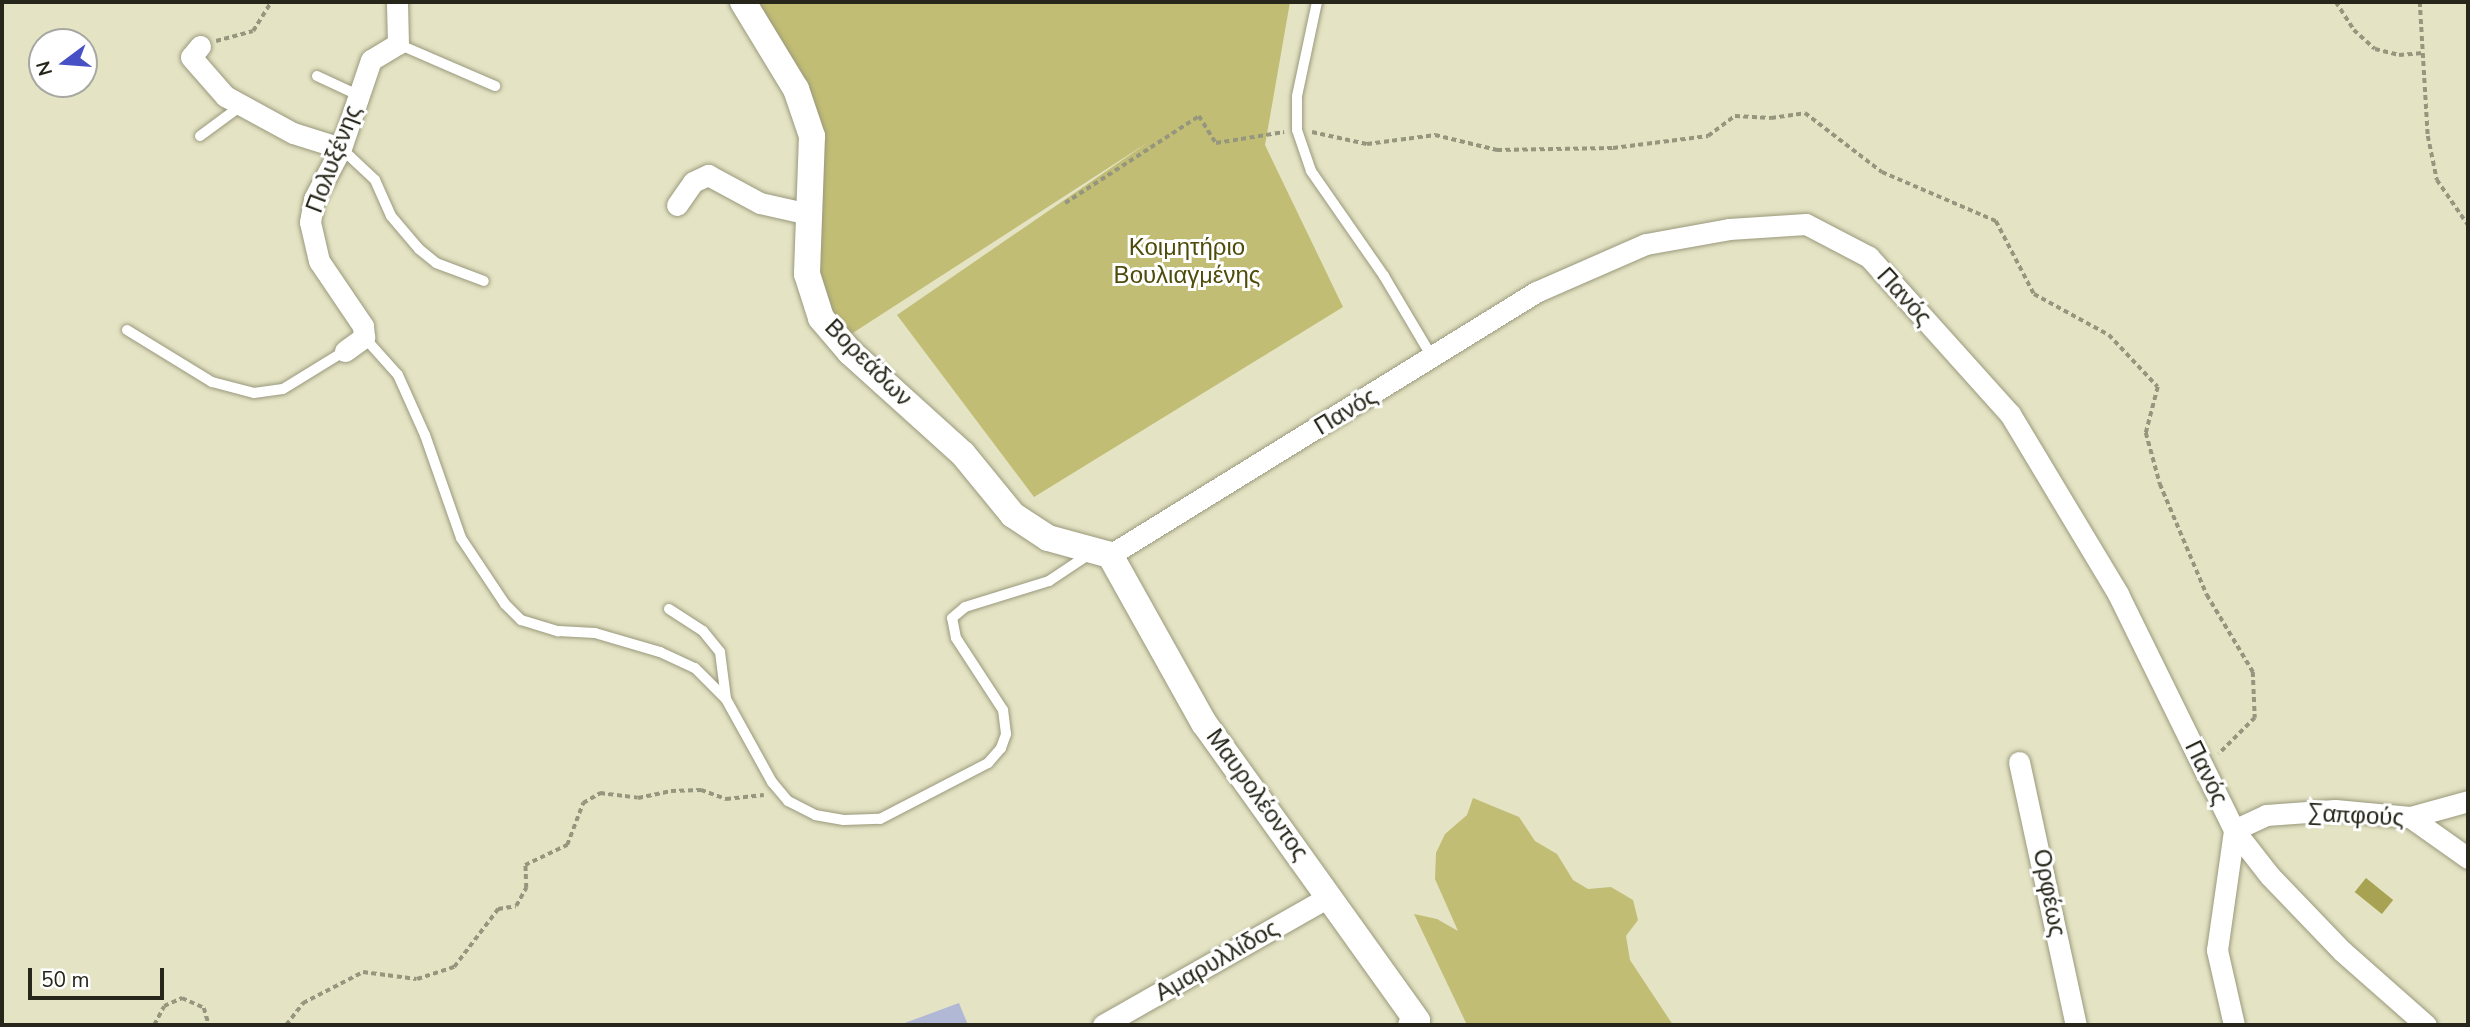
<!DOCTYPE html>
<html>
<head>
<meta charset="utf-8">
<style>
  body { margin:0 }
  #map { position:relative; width:2470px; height:1027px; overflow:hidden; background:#e4e3c4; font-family:"Nunito Sans",sans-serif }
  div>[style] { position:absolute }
  .green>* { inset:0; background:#c1bd75 }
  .water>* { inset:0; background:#a8a352; transform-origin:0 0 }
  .building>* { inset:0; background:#b1b8d5 }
  .path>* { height:3.5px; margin-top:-1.75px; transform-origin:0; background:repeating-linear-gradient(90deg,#96967e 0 5px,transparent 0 8.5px) }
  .roads { filter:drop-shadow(0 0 2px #9a997c) drop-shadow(0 0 2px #9a997c) }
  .service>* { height:10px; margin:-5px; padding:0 5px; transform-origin:5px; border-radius:5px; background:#fff }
  .minor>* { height:21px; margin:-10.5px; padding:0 10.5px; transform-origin:10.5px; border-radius:10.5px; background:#fff }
  .tertiary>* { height:26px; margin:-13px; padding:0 13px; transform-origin:13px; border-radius:13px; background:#fff }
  span { translate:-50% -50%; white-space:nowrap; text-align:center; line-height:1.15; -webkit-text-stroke:6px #fff; paint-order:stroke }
  .street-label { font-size:24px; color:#26261a }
  .park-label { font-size:24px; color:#4f4b0a }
  .frame { position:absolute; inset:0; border:4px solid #26261a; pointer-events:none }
  .north { position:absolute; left:28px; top:28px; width:70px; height:70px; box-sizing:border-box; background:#fff; border:2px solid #a8a8a3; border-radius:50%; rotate:254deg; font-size:19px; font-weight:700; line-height:28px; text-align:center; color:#26261a }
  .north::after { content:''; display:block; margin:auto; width:24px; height:32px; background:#4850c5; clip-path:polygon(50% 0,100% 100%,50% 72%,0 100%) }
  .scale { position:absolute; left:28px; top:968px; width:136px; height:32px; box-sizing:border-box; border:4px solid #26261a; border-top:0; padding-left:9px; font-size:21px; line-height:24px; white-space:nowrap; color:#26261a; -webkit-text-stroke:5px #fff; paint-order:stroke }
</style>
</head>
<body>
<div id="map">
  <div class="green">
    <div style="clip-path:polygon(744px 2px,1290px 2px,1265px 145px,1343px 307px,1034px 497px,897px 315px,1150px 141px,845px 338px,814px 281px,822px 146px)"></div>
    <div style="clip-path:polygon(1473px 798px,1519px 817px,1535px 841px,1557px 854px,1573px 880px,1588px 889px,1611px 887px,1633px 900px,1638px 920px,1626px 936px,1630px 960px,1673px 1025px,1467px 1025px,1414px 914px,1437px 919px,1458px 931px,1435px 879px,1436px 853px,1445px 834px,1467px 815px)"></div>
  </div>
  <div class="water">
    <div style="left:2366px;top:878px;width:35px;height:18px;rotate:39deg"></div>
  </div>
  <div class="building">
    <div style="clip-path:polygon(959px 1003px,968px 1025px,903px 1025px,902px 1024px)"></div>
  </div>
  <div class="path">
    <div style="left:2336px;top:2px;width:33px;rotate:57deg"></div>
    <div style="left:2354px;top:30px;width:28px;rotate:42deg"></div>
    <div style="left:2375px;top:49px;width:25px;rotate:14deg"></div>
    <div style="left:2399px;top:55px;width:24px;rotate:-5deg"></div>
    <div style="left:2420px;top:2px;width:134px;rotate:86.6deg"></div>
    <div style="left:2428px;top:136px;width:45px;rotate:78.4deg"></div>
    <div style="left:2437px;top:180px;width:55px;rotate:55.4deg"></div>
    <div style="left:216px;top:41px;width:38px;rotate:-15deg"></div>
    <div style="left:253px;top:31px;width:34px;rotate:-58deg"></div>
    <div style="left:1312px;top:132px;width:56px;rotate:12.3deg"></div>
    <div style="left:1367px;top:144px;width:69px;rotate:-7.5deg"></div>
    <div style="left:1435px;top:135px;width:64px;rotate:13.6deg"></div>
    <div style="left:1497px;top:150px;width:116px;rotate:-1deg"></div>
    <div style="left:1613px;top:148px;width:96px;rotate:-7.2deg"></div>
    <div style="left:1708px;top:136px;width:34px;rotate:-37deg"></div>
    <div style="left:1735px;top:116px;width:36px;rotate:3deg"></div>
    <div style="left:1771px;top:118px;width:34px;rotate:-8deg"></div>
    <div style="left:1805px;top:113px;width:97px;rotate:37.5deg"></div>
    <div style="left:1882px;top:172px;width:124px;rotate:23.3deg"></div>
    <div style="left:1996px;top:221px;width:82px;rotate:62.5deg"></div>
    <div style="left:2034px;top:294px;width:85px;rotate:28.7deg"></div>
    <div style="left:2109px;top:335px;width:71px;rotate:46.7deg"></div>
    <div style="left:2158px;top:387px;width:48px;rotate:104.6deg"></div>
    <div style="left:2146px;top:433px;width:53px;rotate:74.6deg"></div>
    <div style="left:2160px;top:484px;width:121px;rotate:67.1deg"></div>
    <div style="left:2207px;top:595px;width:90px;rotate:59.1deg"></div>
    <div style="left:2253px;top:672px;width:46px;rotate:87.5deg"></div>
    <div style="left:2255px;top:718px;width:51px;rotate:135deg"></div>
    <div style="left:1065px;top:203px;width:160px;rotate:-33deg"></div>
    <div style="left:1199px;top:116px;width:32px;rotate:58deg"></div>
    <div style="left:1216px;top:143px;width:69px;rotate:-9.2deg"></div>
    <div style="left:154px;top:1025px;width:21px;rotate:-62deg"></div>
    <div style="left:164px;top:1006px;width:20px;rotate:-24deg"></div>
    <div style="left:182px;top:998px;width:24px;rotate:24deg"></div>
    <div style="left:204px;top:1008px;width:18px;rotate:74deg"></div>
    <div style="left:286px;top:1025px;width:28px;rotate:-52deg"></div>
    <div style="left:303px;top:1003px;width:68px;rotate:-27.3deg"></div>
    <div style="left:363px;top:972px;width:54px;rotate:7.4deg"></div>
    <div style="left:417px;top:979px;width:39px;rotate:-18deg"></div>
    <div style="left:454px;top:967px;width:73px;rotate:-52.8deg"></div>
    <div style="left:498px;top:909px;width:18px;rotate:-9deg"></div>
    <div style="left:516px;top:906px;width:21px;rotate:-61deg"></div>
    <div style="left:526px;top:888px;width:23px;rotate:-92deg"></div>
    <div style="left:525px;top:865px;width:47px;rotate:-25.5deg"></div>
    <div style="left:567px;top:845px;width:45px;rotate:-69.1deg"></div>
    <div style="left:583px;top:803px;width:20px;rotate:-30deg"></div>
    <div style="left:600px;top:793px;width:38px;rotate:7deg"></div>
    <div style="left:638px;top:798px;width:34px;rotate:-12deg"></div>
    <div style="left:671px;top:791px;width:30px;rotate:-2deg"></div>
    <div style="left:701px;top:790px;width:27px;rotate:20deg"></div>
    <div style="left:726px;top:799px;width:38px;rotate:-6deg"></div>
  </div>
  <div class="roads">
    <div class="service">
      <div style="left:1317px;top:2px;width:96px;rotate:102deg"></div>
      <div style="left:1297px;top:96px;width:34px;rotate:90deg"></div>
      <div style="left:1297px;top:130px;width:43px;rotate:71.1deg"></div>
      <div style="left:1311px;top:171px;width:128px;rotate:55.2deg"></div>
      <div style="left:1384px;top:276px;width:94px;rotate:59.3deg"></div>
      <div style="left:398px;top:44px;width:106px;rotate:23.4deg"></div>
      <div style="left:317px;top:76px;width:45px;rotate:24.9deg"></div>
      <div style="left:200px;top:136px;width:52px;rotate:-36.4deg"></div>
      <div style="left:341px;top:148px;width:47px;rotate:43.3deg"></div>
      <div style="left:375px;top:180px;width:39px;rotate:66deg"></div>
      <div style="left:391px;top:216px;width:43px;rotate:49.7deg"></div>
      <div style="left:419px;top:249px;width:22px;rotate:39deg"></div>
      <div style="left:436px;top:263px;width:51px;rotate:20.6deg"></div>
      <div style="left:127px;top:330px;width:100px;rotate:31.5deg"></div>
      <div style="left:212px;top:382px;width:43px;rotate:14.7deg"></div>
      <div style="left:254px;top:393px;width:29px;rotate:-8deg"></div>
      <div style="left:283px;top:389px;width:73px;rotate:-31.5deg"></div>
      <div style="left:364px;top:337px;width:51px;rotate:48.2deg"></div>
      <div style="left:398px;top:375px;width:66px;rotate:65.8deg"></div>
      <div style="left:425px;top:435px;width:109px;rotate:70.7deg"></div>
      <div style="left:461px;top:538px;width:79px;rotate:56.3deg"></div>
      <div style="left:505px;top:604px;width:23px;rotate:45deg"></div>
      <div style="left:521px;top:620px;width:39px;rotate:17deg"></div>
      <div style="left:558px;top:631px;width:37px;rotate:3deg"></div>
      <div style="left:595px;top:633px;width:68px;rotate:16.3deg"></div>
      <div style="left:660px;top:652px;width:38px;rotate:25deg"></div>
      <div style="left:695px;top:668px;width:44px;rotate:45deg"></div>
      <div style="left:726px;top:699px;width:95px;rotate:61deg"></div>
      <div style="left:772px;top:782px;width:25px;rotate:50deg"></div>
      <div style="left:788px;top:801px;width:30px;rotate:27deg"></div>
      <div style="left:815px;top:815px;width:29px;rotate:10deg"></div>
      <div style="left:844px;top:820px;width:36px;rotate:-2deg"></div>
      <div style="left:880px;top:819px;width:122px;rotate:-27.4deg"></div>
      <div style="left:988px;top:763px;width:20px;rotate:-49deg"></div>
      <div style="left:1001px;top:748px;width:15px;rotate:-70deg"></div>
      <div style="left:1006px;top:734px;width:24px;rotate:-97deg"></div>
      <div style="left:1003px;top:710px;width:86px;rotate:-123.1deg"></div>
      <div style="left:956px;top:638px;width:20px;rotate:-101deg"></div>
      <div style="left:952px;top:618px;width:17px;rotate:-40deg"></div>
      <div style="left:965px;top:607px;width:88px;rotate:-17.2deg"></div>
      <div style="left:1049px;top:581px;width:50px;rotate:-33.7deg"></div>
      <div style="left:669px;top:609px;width:40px;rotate:32.9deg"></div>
      <div style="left:703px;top:631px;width:27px;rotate:51deg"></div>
      <div style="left:720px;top:652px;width:47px;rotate:82.7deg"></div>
    </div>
    <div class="minor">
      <div style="left:200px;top:46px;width:14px;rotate:129deg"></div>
      <div style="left:191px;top:57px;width:52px;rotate:48.9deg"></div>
      <div style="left:225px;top:96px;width:77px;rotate:28.6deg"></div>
      <div style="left:293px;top:133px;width:50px;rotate:17.4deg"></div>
      <div style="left:677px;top:205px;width:28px;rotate:-55deg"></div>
      <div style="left:693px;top:182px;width:17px;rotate:-25deg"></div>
      <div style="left:708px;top:175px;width:59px;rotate:28.3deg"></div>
      <div style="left:760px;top:203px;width:50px;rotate:12.7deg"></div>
      <div style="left:345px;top:351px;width:24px;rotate:-36deg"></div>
      <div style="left:364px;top:337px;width:11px;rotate:-95deg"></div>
      <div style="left:363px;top:326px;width:78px;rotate:-124.1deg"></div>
      <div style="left:319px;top:261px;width:40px;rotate:-103deg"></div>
      <div style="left:310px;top:222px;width:23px;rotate:-80deg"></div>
      <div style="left:314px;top:199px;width:58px;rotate:-62.1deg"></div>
      <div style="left:341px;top:148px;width:93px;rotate:-71.2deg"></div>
      <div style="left:371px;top:60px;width:31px;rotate:-31deg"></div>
      <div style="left:398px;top:44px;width:42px;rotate:-91.4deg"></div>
      <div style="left:1110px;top:555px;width:501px;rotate:-31.69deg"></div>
      <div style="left:1536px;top:292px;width:120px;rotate:-23.6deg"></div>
      <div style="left:1646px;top:244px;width:84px;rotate:-10.2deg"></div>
      <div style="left:1729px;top:229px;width:77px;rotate:-3.7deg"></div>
      <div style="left:1806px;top:224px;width:71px;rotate:27.6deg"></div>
      <div style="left:1869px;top:257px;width:211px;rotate:48.1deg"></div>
      <div style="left:2010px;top:414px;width:210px;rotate:59deg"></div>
      <div style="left:2118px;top:594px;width:263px;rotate:63.8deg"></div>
      <div style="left:2234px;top:830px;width:58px;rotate:52deg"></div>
      <div style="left:2270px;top:876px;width:104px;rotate:46.2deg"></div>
      <div style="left:2342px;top:951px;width:112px;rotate:41.4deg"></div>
      <div style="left:2019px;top:762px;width:269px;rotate:77.8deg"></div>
      <div style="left:2410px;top:817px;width:60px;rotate:-15.4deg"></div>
      <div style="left:1103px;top:1025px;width:261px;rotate:-29.6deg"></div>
      <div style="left:2234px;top:1025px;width:77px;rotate:-102.8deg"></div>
      <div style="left:2217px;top:950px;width:121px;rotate:-81.9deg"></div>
      <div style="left:2234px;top:830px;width:35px;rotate:-25deg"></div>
      <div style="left:2266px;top:815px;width:69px;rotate:-4.1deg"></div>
      <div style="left:2335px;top:810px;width:75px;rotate:5.3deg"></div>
      <div style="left:2410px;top:817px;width:71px;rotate:35.3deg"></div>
    </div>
    <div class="tertiary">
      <div style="left:743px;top:2px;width:102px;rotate:58.7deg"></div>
      <div style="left:796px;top:89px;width:50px;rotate:71.2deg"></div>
      <div style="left:812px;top:136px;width:138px;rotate:92.1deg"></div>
      <div style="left:807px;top:274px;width:46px;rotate:72.3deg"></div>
      <div style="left:821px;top:318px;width:45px;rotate:49.5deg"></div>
      <div style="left:850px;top:352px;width:152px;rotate:42.1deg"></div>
      <div style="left:963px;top:454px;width:79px;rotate:50.7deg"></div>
      <div style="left:1013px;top:515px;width:42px;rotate:33.3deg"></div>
      <div style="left:1048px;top:538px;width:64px;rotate:15.3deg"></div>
      <div style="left:1110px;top:555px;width:193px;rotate:60.8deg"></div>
      <div style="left:1204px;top:723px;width:366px;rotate:54.4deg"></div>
      <div style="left:1417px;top:1021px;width:7px;rotate:146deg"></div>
    </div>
  </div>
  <div class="street-label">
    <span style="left:334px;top:159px;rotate:-69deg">Πολυξένης</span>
    <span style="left:1904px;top:297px;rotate:48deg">Πανός</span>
    <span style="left:868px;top:363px;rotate:45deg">Βορεάδων</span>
    <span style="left:1346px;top:412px;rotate:-31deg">Πανός</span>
    <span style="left:2206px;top:773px;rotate:64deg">Πανός</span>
    <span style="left:1257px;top:795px;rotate:54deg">Μαυρολέοντος</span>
    <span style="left:2356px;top:816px;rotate:3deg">Σαπφούς</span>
    <span style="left:2049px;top:893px;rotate:79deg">Ορφέως</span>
    <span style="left:1217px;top:961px;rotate:-30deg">Αμαρυλλίδος</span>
  </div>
  <div class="park-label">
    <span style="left:1187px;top:262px">Κοιμητήριο<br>Βουλιαγμένης</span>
  </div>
  <div class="frame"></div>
  <div class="north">N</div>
  <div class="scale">50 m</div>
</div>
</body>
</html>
